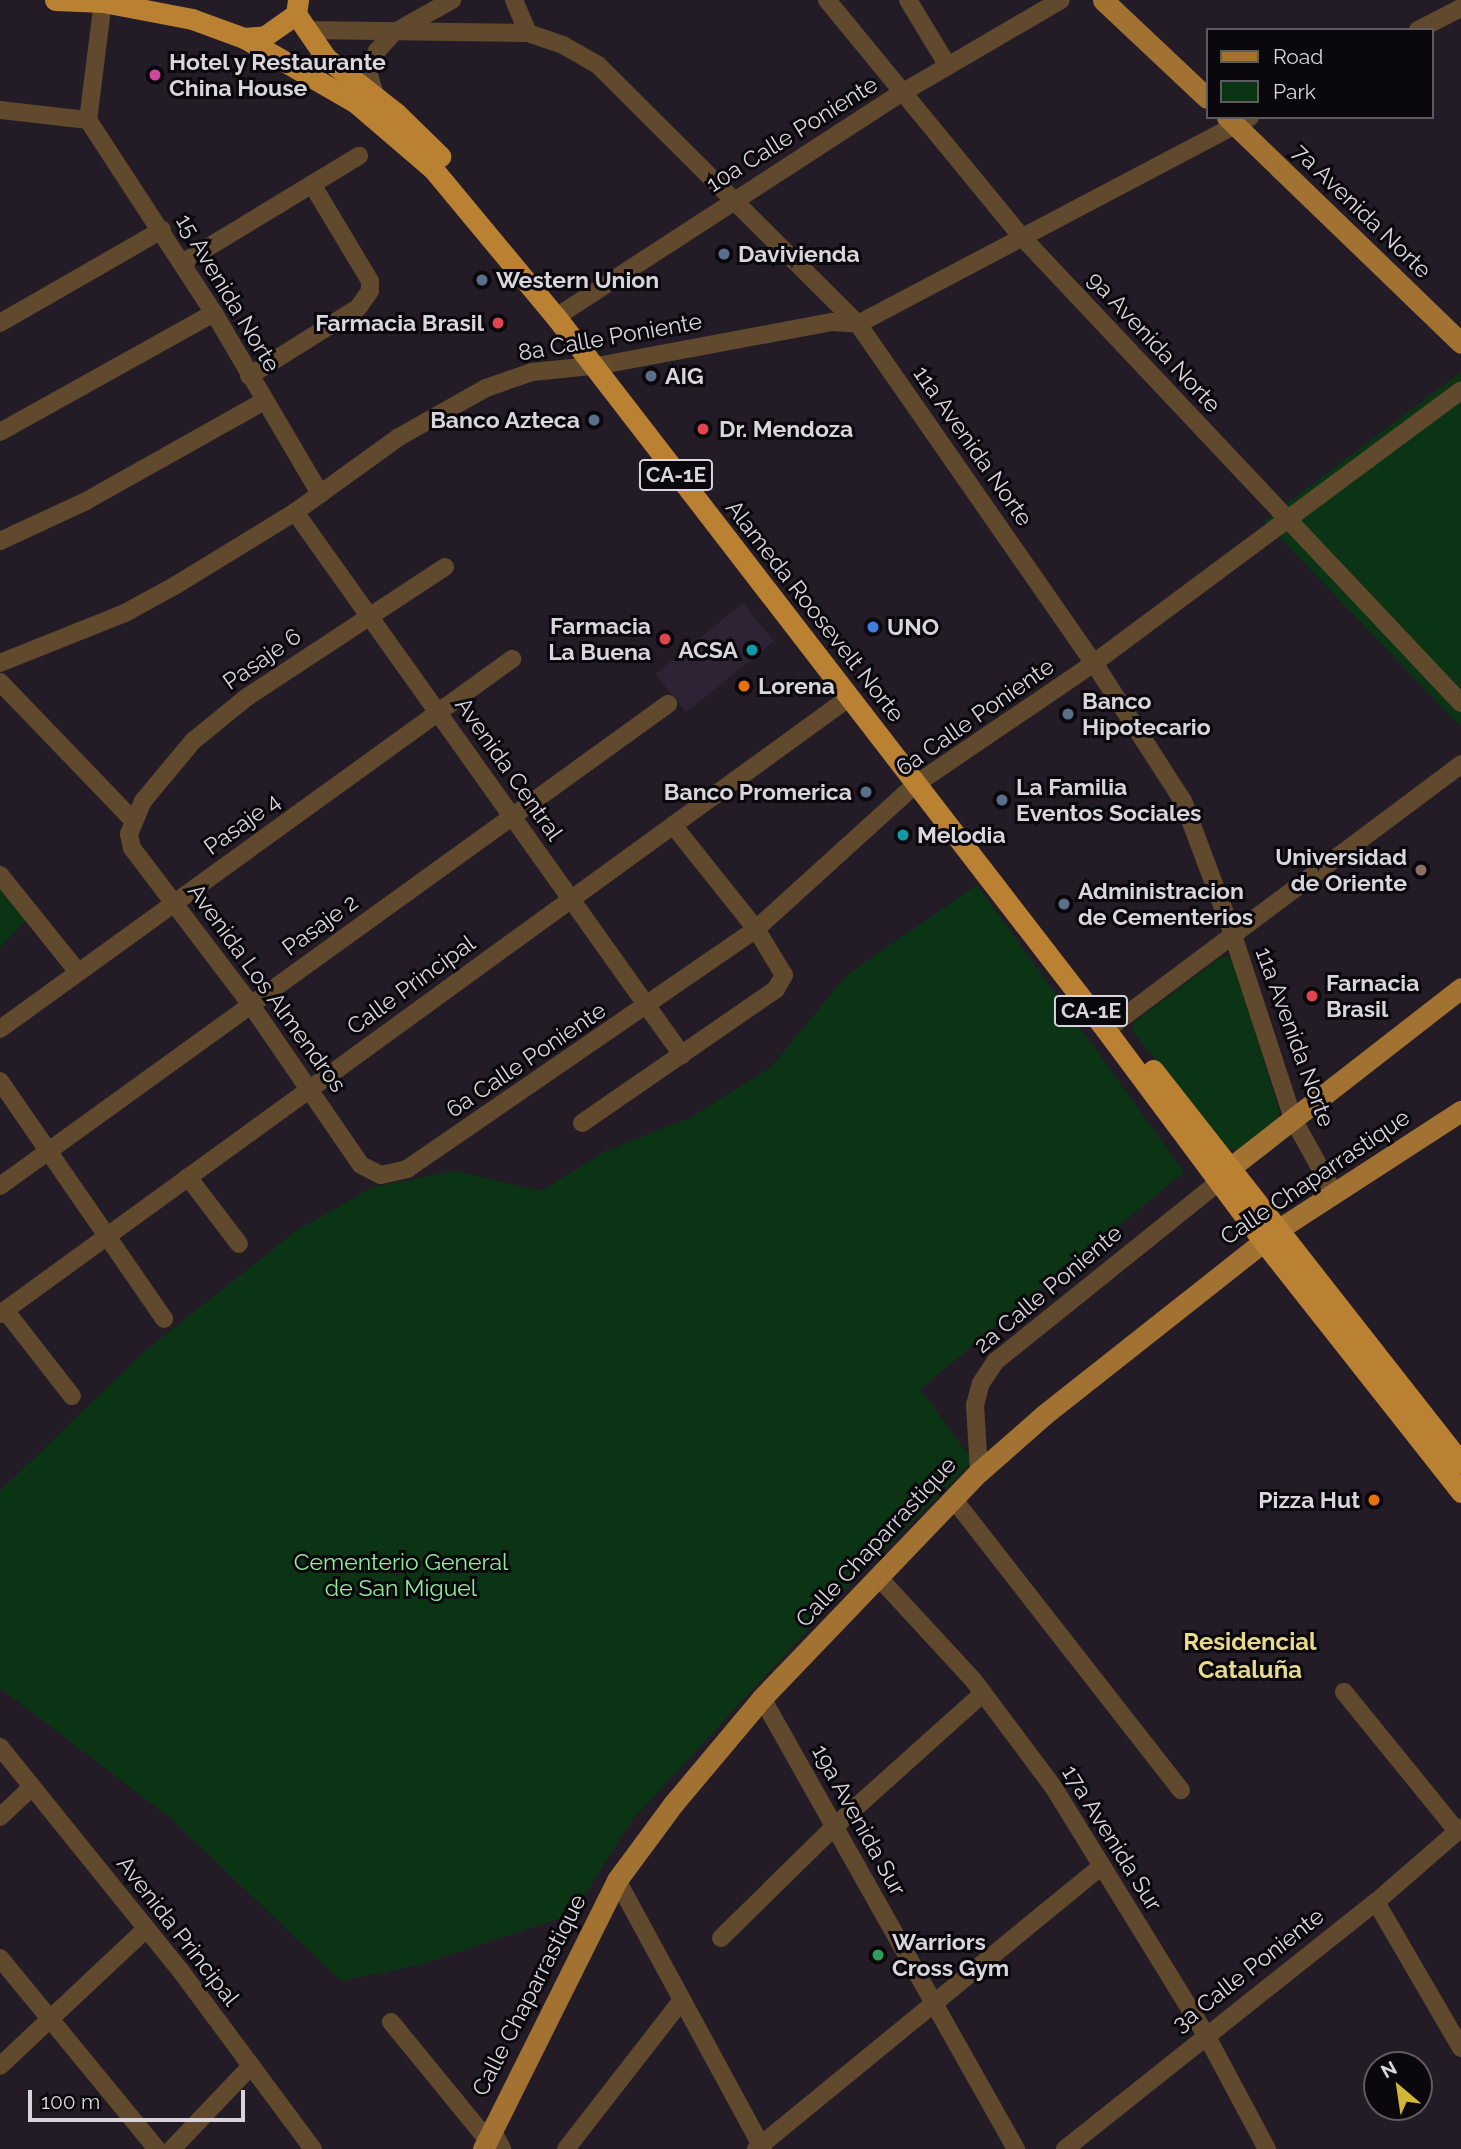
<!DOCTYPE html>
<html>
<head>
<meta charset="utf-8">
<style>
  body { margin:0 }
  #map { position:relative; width:1461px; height:2149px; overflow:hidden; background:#231c27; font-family:Raleway,sans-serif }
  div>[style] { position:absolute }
  .built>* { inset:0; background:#2d2334; transform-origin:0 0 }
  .green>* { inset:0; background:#0a3413 }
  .minor>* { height:18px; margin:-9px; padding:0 9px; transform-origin:9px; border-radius:9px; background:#60492d }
  .major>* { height:21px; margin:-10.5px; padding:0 10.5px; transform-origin:10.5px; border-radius:10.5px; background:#a27232 }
  .highway>* { height:21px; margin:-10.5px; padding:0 10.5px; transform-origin:10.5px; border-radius:10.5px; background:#bb8132 }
  .dots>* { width:19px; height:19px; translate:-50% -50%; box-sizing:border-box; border:4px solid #0a080d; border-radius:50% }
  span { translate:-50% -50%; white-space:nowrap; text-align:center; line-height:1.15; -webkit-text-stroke:6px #0a080d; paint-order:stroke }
  .shield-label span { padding:2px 5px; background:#0a080d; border:2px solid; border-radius:5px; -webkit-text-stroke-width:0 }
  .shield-label { font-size:21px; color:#d9d5dc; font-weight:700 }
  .poi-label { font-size:23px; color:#d9d5dc; font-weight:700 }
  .left { translate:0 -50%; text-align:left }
  .right { translate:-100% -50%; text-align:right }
  .street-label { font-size:23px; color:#d9d5dc }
  .park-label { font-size:23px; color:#8eed99 }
  .neighbourhood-label { font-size:24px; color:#e9d98a; font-weight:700 }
  .legend { position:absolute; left:1206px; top:28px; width:228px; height:91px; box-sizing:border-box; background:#0a080d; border:2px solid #5d5a60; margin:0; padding:9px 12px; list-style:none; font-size:21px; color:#d9d5dc }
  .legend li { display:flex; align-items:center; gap:14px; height:35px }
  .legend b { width:35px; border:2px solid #5d5a60 }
  .north { position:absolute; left:1363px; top:2051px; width:70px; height:70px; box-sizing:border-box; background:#0a080d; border:2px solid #5d5a60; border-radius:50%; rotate:331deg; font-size:19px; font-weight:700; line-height:28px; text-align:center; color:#d9d5dc }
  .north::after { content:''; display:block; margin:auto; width:24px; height:32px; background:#d0b736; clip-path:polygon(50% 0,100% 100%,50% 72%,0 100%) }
  .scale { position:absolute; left:28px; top:2090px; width:217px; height:32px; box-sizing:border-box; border:4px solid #d9d5dc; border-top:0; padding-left:9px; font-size:21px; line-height:24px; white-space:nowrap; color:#d9d5dc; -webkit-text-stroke:5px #0a080d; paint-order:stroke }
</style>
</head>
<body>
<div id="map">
  <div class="built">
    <div style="left:743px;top:603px;width:49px;height:113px;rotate:51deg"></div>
  </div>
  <div class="green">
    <div style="clip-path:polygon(1461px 372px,1461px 727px,1264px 521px)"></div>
    <div style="clip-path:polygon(0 884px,27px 919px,0 948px)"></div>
    <div style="clip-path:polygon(977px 885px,1184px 1172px,920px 1389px,973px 1461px,844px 1591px,632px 1820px,573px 1914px,419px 1965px,341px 1981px,168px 1816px,0 1688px,0 1491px,145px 1351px,296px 1231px,373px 1187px,455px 1171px,541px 1191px,606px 1151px,690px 1118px,771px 1067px,848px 974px)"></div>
    <div style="clip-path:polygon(1221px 957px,1232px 957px,1279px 1110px,1278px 1120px,1238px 1150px,1224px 1148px,1132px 1030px,1134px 1022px)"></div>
  </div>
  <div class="minor">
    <div style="left:514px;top:0;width:36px;rotate:67deg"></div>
    <div style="left:827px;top:0;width:304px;rotate:50.6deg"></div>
    <div style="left:1020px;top:235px;width:643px;rotate:46.7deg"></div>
    <div style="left:908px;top:0;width:77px;rotate:58.8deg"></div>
    <div style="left:305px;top:30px;width:223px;rotate:0.8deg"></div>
    <div style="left:528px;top:33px;width:37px;rotate:19deg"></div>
    <div style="left:563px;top:45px;width:40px;rotate:29.7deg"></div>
    <div style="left:598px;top:65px;width:367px;rotate:44.9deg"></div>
    <div style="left:858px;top:324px;width:413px;rotate:55.2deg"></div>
    <div style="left:1094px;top:663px;width:164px;rotate:57.2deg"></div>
    <div style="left:1183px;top:801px;width:143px;rotate:69.5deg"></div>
    <div style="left:1233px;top:935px;width:194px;rotate:71.9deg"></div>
    <div style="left:1293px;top:1119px;width:85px;rotate:61deg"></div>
    <div style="left:1418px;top:30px;width:48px;rotate:-27.1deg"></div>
    <div style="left:376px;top:98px;width:27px;rotate:-107deg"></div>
    <div style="left:368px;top:72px;width:23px;rotate:-67deg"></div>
    <div style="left:377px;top:51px;width:24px;rotate:-48deg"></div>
    <div style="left:393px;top:33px;width:68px;rotate:-29.2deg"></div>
    <div style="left:0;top:110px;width:89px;rotate:6.5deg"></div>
    <div style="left:88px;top:120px;width:230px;rotate:56.9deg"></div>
    <div style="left:214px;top:313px;width:210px;rotate:59.6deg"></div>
    <div style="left:88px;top:120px;width:119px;rotate:-82.8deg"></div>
    <div style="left:182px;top:263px;width:207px;rotate:-31.2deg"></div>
    <div style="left:556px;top:317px;width:410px;rotate:-33deg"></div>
    <div style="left:900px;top:94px;width:186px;rotate:-30.3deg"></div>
    <div style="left:0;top:323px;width:187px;rotate:-29.9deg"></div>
    <div style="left:249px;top:376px;width:128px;rotate:-32deg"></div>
    <div style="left:358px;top:308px;width:21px;rotate:-55deg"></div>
    <div style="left:370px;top:291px;width:10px;rotate:-90deg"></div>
    <div style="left:370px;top:281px;width:113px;rotate:-120.9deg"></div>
    <div style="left:0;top:432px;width:245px;rotate:-29.1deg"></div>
    <div style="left:295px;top:512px;width:667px;rotate:54.52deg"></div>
    <div style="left:0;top:541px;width:95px;rotate:-24.9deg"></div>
    <div style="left:86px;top:501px;width:204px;rotate:-29.3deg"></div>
    <div style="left:445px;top:567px;width:237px;rotate:146.7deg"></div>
    <div style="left:247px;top:697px;width:70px;rotate:140.8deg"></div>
    <div style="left:193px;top:741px;width:78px;rotate:129.8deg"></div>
    <div style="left:143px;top:801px;width:36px;rotate:113deg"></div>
    <div style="left:129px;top:834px;width:14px;rotate:78deg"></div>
    <div style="left:132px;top:848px;width:197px;rotate:52.8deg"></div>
    <div style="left:251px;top:1005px;width:194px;rotate:55.5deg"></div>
    <div style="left:361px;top:1165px;width:22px;rotate:27deg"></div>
    <div style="left:381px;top:1175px;width:27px;rotate:-13deg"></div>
    <div style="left:407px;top:1169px;width:424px;rotate:-34.5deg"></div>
    <div style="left:756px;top:929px;width:216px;rotate:-42.2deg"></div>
    <div style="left:916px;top:784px;width:215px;rotate:-34.2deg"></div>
    <div style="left:1094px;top:663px;width:457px;rotate:-36.6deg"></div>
    <div style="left:0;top:663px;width:135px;rotate:-21.8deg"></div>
    <div style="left:125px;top:613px;width:58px;rotate:-28.8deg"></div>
    <div style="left:176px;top:585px;width:140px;rotate:-31.5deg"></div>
    <div style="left:295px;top:512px;width:128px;rotate:-35.8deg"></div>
    <div style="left:399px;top:437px;width:100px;rotate:-29.4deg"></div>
    <div style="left:486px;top:388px;width:49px;rotate:-19.2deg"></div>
    <div style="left:532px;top:372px;width:70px;rotate:-5.7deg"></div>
    <div style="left:602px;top:365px;width:234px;rotate:-10.6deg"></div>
    <div style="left:832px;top:322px;width:26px;rotate:4deg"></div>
    <div style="left:858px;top:324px;width:443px;rotate:-27.8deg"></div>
    <div style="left:0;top:682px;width:190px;rotate:46.1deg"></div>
    <div style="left:0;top:875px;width:124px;rotate:51.2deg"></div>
    <div style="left:0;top:1029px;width:632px;rotate:-35.85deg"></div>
    <div style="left:1106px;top:1030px;width:444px;rotate:-36.8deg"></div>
    <div style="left:0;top:1081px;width:289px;rotate:55.4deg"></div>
    <div style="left:582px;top:1123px;width:236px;rotate:-34.6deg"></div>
    <div style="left:776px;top:989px;width:16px;rotate:-60deg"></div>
    <div style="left:784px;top:975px;width:54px;rotate:-121.3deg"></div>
    <div style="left:756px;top:929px;width:133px;rotate:-128.6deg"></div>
    <div style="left:188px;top:1177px;width:84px;rotate:52.7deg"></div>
    <div style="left:0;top:1186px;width:824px;rotate:-35.81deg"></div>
    <div style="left:5px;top:1310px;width:109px;rotate:52.1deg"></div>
    <div style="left:0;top:1314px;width:1050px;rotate:-35.98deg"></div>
    <div style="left:979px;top:1472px;width:67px;rotate:-93.4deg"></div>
    <div style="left:975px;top:1405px;width:23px;rotate:-75deg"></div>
    <div style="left:981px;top:1383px;width:27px;rotate:-56deg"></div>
    <div style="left:996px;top:1361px;width:287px;rotate:-38.8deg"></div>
    <div style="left:955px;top:1501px;width:367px;rotate:52deg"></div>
    <div style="left:880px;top:1579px;width:139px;rotate:47.3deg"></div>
    <div style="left:974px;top:1681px;width:134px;rotate:53.2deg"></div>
    <div style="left:1054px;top:1788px;width:288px;rotate:58.4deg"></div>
    <div style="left:1205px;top:2033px;width:132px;rotate:61.9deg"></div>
    <div style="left:1344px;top:1692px;width:179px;rotate:50.9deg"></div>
    <div style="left:762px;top:1698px;width:518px;rotate:60.61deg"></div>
    <div style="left:0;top:1747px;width:287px;rotate:51.1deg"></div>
    <div style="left:180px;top:1970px;width:223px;rotate:53.4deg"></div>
    <div style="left:0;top:1817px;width:44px;rotate:-43.2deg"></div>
    <div style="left:617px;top:1880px;width:306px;rotate:61.5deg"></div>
    <div style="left:1376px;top:1902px;width:169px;rotate:59.8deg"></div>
    <div style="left:721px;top:1938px;width:160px;rotate:-44.5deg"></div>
    <div style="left:835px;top:1826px;width:199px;rotate:-41.9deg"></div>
    <div style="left:0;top:1958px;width:247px;rotate:50.6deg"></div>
    <div style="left:391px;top:2022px;width:150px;rotate:50.7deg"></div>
    <div style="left:0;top:2066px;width:200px;rotate:-43.2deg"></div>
    <div style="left:491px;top:2128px;width:24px;rotate:62deg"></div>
    <div style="left:172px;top:2149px;width:115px;rotate:-46.4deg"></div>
    <div style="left:566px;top:2149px;width:189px;rotate:-52.1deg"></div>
    <div style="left:756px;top:2149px;width:447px;rotate:-39.3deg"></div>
    <div style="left:1065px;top:2149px;width:397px;rotate:-38.5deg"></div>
    <div style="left:1376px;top:1902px;width:113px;rotate:-41deg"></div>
  </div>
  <div class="major">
    <div style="left:1103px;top:0;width:143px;rotate:43.3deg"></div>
    <div style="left:1227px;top:117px;width:325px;rotate:44deg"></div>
    <div style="left:1217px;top:1178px;width:309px;rotate:-37.9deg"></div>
    <div style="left:483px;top:2149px;width:301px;rotate:-63.5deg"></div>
    <div style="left:617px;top:1880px;width:96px;rotate:-53.5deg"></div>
    <div style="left:674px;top:1803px;width:137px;rotate:-50deg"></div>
    <div style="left:762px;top:1698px;width:313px;rotate:-46.2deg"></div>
    <div style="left:979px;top:1472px;width:88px;rotate:-41.3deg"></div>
    <div style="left:1045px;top:1414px;width:298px;rotate:-38.3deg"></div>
    <div style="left:1279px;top:1229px;width:217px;rotate:-33deg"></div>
  </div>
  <div class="highway">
    <div style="left:55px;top:0;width:48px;rotate:2.4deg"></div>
    <div style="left:103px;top:2px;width:91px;rotate:10.8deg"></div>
    <div style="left:192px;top:19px;width:55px;rotate:20.1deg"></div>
    <div style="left:244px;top:38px;width:129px;rotate:30.1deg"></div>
    <div style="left:356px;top:103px;width:101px;rotate:40.6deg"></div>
    <div style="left:433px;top:169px;width:192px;rotate:50.3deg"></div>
    <div style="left:556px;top:317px;width:900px;rotate:52.35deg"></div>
    <div style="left:1106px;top:1030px;width:263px;rotate:53.3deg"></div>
    <div style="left:1263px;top:1241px;width:320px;rotate:51.7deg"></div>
    <div style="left:298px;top:0;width:14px;rotate:98deg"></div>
    <div style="left:296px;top:14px;width:53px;rotate:55.7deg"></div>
    <div style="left:326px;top:58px;width:89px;rotate:38.2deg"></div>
    <div style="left:396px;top:113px;width:62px;rotate:44.3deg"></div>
    <div style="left:244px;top:38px;width:21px;rotate:-5deg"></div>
    <div style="left:265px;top:36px;width:38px;rotate:-35deg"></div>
    <div style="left:1153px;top:1070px;width:499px;rotate:51.9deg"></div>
  </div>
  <div class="dots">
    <div style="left:155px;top:75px;background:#d1479c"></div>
    <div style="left:724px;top:254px;background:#5c6f8a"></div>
    <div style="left:482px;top:280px;background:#5c6f8a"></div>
    <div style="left:498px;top:323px;background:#e0444e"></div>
    <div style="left:651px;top:376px;background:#5c6f8a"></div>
    <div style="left:594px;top:420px;background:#5c6f8a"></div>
    <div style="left:703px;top:429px;background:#e0444e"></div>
    <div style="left:873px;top:627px;background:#3f7fe0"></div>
    <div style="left:665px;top:639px;background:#e0444e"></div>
    <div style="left:752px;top:650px;background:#0f9aa8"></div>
    <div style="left:744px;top:686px;background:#e8710a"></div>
    <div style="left:1068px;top:714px;background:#5c6f8a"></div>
    <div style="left:866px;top:792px;background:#5c6f8a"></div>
    <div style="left:1002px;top:800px;background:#5c6f8a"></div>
    <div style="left:903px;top:835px;background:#0f9aa8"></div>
    <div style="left:1421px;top:870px;background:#8d6e63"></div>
    <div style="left:1064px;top:904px;background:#5c6f8a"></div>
    <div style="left:1312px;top:996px;background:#e0444e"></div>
    <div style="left:1374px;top:1500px;background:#e8710a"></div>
    <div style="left:878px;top:1955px;background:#2e9e5b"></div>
  </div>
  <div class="shield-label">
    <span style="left:676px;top:475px">CA-1E</span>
    <span style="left:1091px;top:1011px">CA-1E</span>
  </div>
  <div class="poi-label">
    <span class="left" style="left:169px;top:75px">Hotel y Restaurante<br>China House</span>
    <span class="left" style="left:738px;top:254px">Davivienda</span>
    <span class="left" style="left:496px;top:280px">Western Union</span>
    <span class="right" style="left:484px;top:323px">Farmacia Brasil</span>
    <span class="left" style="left:665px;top:376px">AIG</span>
    <span class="right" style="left:580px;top:420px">Banco Azteca</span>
    <span class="left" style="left:719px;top:429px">Dr. Mendoza</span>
    <span class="right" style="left:651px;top:639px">Farmacia<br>La Buena</span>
    <span class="left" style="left:887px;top:627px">UNO</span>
    <span class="right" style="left:738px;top:650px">ACSA</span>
    <span class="left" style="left:758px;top:686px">Lorena</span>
    <span class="left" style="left:1082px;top:714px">Banco<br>Hipotecario</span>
    <span class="left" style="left:1016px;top:800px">La Familia<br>Eventos Sociales</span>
    <span class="right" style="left:852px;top:792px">Banco Promerica</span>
    <span class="left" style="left:917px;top:835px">Melodia</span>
    <span class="right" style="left:1407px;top:870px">Universidad<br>de Oriente</span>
    <span class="left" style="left:1078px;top:904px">Administracion<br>de Cementerios</span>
    <span class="left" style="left:1326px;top:996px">Farnacia<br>Brasil</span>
    <span class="right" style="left:1360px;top:1500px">Pizza Hut</span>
    <span class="left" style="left:892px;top:1955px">Warriors<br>Cross Gym</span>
  </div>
  <div class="street-label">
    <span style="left:792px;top:134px;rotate:-32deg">10a Calle Poniente</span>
    <span style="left:1362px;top:211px;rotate:44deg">7a Avenida Norte</span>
    <span style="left:228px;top:293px;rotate:59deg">15 Avenida Norte</span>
    <span style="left:610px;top:337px;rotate:-10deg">8a Calle Poniente</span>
    <span style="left:1154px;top:342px;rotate:47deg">9a Avenida Norte</span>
    <span style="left:973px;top:446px;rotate:55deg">11a Avenida Norte</span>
    <span style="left:815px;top:611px;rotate:52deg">Alameda Roosevelt Norte</span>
    <span style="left:262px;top:659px;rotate:-35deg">Pasaje 6</span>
    <span style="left:975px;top:717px;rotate:-35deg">6a Calle Poniente</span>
    <span style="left:509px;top:769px;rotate:55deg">Avenida Central</span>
    <span style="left:242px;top:824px;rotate:-36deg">Pasaje 4</span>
    <span style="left:320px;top:925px;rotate:-36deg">Pasaje 2</span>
    <span style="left:411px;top:985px;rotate:-36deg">Calle Principal</span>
    <span style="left:267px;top:988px;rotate:54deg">Avenida Los Almendros</span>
    <span style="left:1295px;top:1037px;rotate:70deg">11a Avenida Norte</span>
    <span style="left:526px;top:1060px;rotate:-34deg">6a Calle Poniente</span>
    <span style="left:1315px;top:1177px;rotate:-34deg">Calle Chaparrastique</span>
    <span style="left:1048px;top:1289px;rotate:-40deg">2a Calle Poniente</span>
    <span style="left:876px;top:1542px;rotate:-47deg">Calle Chaparrastique</span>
    <span style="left:859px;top:1820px;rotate:61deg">19a Avenida Sur</span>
    <span style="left:1112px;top:1838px;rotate:58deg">17a Avenida Sur</span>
    <span style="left:178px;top:1931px;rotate:52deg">Avenida Principal</span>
    <span style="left:1248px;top:1970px;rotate:-38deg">3a Calle Poniente</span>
    <span style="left:529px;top:1995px;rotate:-63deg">Calle Chaparrastique</span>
  </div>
  <div class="park-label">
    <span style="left:401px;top:1575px">Cementerio General<br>de San Miguel</span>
  </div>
  <div class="neighbourhood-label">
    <span style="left:1250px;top:1656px">Residencial<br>Cataluña</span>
  </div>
  <ul class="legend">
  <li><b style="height:9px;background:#a27232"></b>Road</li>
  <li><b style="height:19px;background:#0a3413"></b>Park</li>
  </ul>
  <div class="north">N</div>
  <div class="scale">100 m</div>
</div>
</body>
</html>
